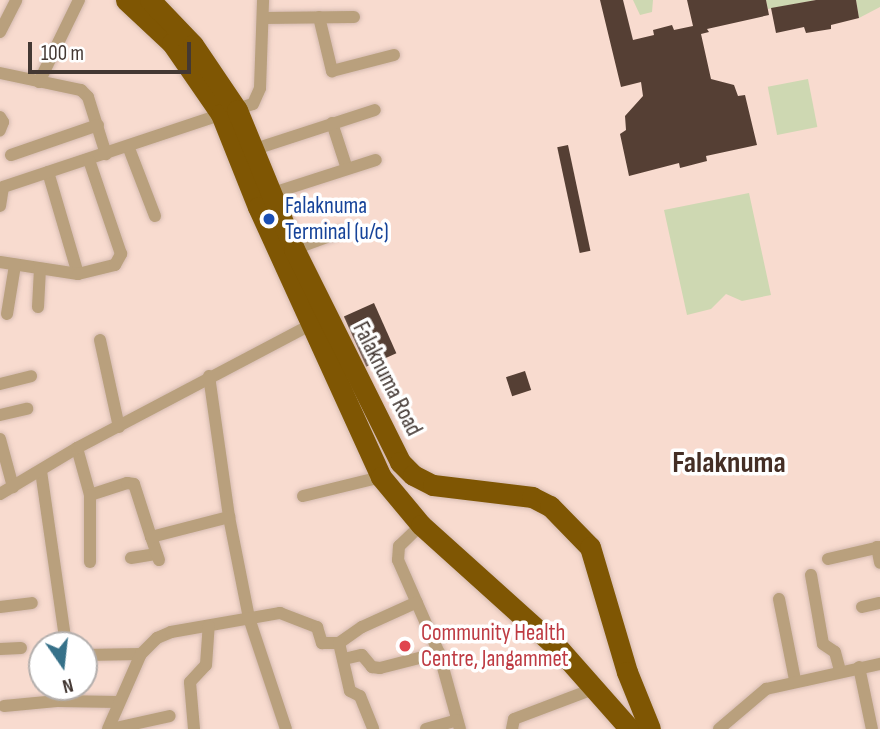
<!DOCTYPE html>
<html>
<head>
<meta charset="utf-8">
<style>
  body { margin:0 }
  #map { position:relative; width:880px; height:729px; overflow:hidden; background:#f8dbcf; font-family:"Sofia Sans Condensed",sans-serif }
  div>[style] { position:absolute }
  .green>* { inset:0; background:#ced8b2; transform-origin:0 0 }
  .building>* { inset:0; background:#553f34; transform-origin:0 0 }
  .roads { filter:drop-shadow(0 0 2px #d4bab0) drop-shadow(0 0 2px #d4bab0) }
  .street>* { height:12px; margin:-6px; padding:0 6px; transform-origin:6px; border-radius:6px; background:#b9a07d }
  .highway>* { height:21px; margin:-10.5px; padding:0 10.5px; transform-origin:10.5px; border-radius:10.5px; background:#7f5603 }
  .dots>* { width:19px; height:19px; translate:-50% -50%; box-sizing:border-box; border:4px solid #fff; border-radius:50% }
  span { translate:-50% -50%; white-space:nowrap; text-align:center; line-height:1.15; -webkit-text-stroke:7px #fff; paint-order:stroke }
  .transit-label { font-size:23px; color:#164399 }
  .left { translate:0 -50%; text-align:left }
  .street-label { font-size:23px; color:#433833 }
  .health-label { font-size:23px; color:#be3a42 }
  .district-label { font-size:30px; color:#442e25; font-weight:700 }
  .north { position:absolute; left:28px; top:631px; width:70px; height:70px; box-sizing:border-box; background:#fff; border:2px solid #b4afad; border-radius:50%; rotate:166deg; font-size:19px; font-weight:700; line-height:28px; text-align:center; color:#433833 }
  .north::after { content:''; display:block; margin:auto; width:24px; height:32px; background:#367189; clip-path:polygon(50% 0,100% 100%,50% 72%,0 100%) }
  .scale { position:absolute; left:28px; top:42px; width:163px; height:32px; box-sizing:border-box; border:4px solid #433833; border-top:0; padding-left:9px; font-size:21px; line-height:24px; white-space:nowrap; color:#433833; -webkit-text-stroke:5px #fff; paint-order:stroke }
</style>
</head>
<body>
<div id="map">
  <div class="green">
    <div style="clip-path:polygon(633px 0,653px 0,652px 12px,640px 15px)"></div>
    <div style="clip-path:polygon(766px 0,816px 0,768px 9px)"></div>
    <div style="clip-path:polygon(856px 0,880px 0,880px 7px,859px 18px)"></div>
    <div style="left:808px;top:79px;width:49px;height:41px;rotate:79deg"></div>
    <div style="clip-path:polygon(749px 193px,771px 295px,742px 301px,726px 294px,711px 309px,687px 315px,664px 210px)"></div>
  </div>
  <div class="building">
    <div style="clip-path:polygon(600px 0,623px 0,633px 40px,654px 35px,653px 30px,672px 25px,674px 30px,693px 26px,687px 0,766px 0,769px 15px,707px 29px,709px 32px,701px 34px,711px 79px,734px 85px,738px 96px,745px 95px,757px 145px,706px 156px,707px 161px,680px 168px,679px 163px,629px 176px,620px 134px,626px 130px,625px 116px,643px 96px,641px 82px,621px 87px)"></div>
    <div style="clip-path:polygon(816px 0,856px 0,859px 18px,831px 25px,831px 29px,806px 33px,804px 27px,776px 33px,771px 8px)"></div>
    <div style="left:568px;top:145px;width:108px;height:11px;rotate:78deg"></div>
    <div style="left:374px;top:303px;width:55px;height:33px;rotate:66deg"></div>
    <div style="left:525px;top:371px;width:20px;height:20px;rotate:72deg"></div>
  </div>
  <div class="roads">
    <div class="street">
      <div style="left:319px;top:17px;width:56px;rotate:76.5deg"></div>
      <div style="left:332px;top:71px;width:64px;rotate:-14.5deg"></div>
      <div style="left:263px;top:18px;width:91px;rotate:-0.6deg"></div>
      <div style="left:0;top:32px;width:36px;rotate:-63deg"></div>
      <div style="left:0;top:73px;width:83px;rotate:11.9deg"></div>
      <div style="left:81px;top:90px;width:10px;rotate:45deg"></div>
      <div style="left:88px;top:97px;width:60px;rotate:72.5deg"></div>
      <div style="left:39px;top:82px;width:91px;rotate:-64deg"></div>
      <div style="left:0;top:117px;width:6px;rotate:59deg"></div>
      <div style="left:3px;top:122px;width:9px;rotate:111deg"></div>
      <div style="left:332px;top:123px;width:48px;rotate:71.9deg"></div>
      <div style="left:128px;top:146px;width:75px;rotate:68.9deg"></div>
      <div style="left:252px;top:150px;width:129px;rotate:-18deg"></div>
      <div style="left:11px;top:155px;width:92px;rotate:-19deg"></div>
      <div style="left:48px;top:172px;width:106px;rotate:73.6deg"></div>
      <div style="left:270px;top:194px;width:111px;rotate:-17.8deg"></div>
      <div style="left:0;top:206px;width:19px;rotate:-81deg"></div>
      <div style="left:3px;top:187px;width:263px;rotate:-18.4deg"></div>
      <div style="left:253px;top:104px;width:17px;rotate:-66deg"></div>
      <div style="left:260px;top:88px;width:88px;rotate:-88deg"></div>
      <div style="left:294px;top:249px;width:50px;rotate:-19.9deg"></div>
      <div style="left:0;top:262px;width:79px;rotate:8.7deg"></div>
      <div style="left:78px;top:274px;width:38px;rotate:-14deg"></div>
      <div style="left:115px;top:265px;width:13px;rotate:-61deg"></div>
      <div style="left:121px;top:254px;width:99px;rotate:-108.8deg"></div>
      <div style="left:38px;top:307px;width:38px;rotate:-87deg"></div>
      <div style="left:7px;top:314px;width:50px;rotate:-80.7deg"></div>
      <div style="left:100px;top:340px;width:89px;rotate:77.7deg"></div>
      <div style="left:209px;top:376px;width:142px;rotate:81.9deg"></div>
      <div style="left:229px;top:517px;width:103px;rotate:78.8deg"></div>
      <div style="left:249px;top:618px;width:117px;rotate:71.6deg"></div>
      <div style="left:0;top:384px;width:32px;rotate:-14deg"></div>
      <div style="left:0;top:415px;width:28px;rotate:-13deg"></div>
      <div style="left:0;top:439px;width:50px;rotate:74.8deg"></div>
      <div style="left:77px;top:448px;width:49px;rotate:74.5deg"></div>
      <div style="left:90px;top:495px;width:39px;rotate:-18deg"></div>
      <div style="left:127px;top:483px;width:7px;rotate:8deg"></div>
      <div style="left:134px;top:484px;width:56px;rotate:72.2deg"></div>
      <div style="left:41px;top:471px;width:176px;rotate:81.8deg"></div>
      <div style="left:0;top:494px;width:90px;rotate:-30.9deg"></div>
      <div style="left:77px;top:448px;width:270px;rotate:-27.8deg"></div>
      <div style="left:303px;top:496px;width:80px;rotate:-13.7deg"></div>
      <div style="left:421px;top:525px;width:30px;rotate:136deg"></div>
      <div style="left:399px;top:546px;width:14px;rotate:94deg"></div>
      <div style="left:398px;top:560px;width:102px;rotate:66.2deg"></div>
      <div style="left:439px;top:653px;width:79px;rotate:74.6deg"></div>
      <div style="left:877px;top:547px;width:16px;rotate:79deg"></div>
      <div style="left:131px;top:558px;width:26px;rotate:-9deg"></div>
      <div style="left:828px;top:559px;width:53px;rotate:-13deg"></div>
      <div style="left:159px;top:560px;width:24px;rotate:-109deg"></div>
      <div style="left:151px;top:537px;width:81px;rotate:-14.4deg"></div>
      <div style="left:90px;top:562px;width:67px;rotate:-90deg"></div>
      <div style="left:811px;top:575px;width:70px;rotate:80.1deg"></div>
      <div style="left:823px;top:644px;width:14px;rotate:34deg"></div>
      <div style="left:835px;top:652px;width:20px;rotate:75deg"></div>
      <div style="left:779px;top:599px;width:83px;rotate:78.8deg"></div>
      <div style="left:0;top:607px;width:32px;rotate:-7deg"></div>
      <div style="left:862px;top:607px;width:18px;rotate:-13deg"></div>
      <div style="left:339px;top:643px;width:28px;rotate:-35deg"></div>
      <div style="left:362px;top:627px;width:60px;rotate:-24.4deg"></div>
      <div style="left:0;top:649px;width:21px;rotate:-3deg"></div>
      <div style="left:84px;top:655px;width:57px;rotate:-1deg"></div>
      <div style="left:344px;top:659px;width:18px;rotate:-13deg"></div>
      <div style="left:362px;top:655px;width:16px;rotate:50deg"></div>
      <div style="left:372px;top:667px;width:8px;rotate:7deg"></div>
      <div style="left:380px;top:668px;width:61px;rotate:-14.3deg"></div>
      <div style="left:859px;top:667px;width:63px;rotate:78.2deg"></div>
      <div style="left:4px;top:706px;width:53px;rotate:-5.4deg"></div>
      <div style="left:57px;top:701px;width:61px;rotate:0.9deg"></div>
      <div style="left:108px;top:729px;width:82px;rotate:-66.3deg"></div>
      <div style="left:141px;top:654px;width:23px;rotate:-45deg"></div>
      <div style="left:157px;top:638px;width:15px;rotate:-23deg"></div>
      <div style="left:171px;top:632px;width:111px;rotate:-9.9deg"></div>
      <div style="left:280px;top:613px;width:40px;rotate:21deg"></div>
      <div style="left:317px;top:627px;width:17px;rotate:73deg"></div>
      <div style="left:322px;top:643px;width:17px"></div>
      <div style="left:339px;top:643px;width:49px;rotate:77.1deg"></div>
      <div style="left:350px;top:691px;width:11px;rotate:27deg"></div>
      <div style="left:360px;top:696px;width:35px;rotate:68deg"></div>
      <div style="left:111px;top:729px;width:60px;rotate:-12.4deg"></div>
      <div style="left:194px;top:729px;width:47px;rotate:-94.9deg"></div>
      <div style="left:190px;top:682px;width:23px;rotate:-47deg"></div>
      <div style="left:206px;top:665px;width:39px;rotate:-86deg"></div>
      <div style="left:426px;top:729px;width:32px;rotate:-16deg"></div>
      <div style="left:512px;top:729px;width:10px;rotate:-79deg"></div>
      <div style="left:514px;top:719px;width:85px;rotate:-20.8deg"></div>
      <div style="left:719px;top:729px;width:62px;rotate:-40.4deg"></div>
      <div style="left:766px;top:689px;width:117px;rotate:-12.4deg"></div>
    </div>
    <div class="highway">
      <div style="left:126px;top:0;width:63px;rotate:43.1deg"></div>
      <div style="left:172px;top:43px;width:86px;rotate:55.4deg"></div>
      <div style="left:221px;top:114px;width:100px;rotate:68.3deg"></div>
      <div style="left:258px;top:207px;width:297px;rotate:65.5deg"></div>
      <div style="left:381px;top:477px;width:62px;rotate:50.2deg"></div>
      <div style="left:421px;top:525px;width:187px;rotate:42deg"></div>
      <div style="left:560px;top:650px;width:106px;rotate:48.5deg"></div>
      <div style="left:150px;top:0;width:62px;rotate:46.3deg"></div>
      <div style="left:193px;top:45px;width:78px;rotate:55.9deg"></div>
      <div style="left:237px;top:110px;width:150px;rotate:67.7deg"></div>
      <div style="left:294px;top:249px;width:238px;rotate:63.5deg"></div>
      <div style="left:400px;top:462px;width:18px;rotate:45deg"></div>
      <div style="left:413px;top:475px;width:22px;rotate:27deg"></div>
      <div style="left:433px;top:485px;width:100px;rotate:6.9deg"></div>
      <div style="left:532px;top:497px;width:20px;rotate:27deg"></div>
      <div style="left:550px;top:506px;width:57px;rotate:45.7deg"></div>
      <div style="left:590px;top:547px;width:130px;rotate:73.5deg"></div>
      <div style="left:627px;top:672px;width:61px;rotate:68deg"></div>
    </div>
  </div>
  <div class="dots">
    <div style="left:269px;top:219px;background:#1a4fb4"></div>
    <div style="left:405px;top:646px;background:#e0444e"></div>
  </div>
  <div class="transit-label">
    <span class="left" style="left:285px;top:219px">Falaknuma<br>Terminal (u/c)</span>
  </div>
  <div class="street-label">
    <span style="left:387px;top:379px;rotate:63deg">Falaknuma Road</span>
  </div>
  <div class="health-label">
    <span class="left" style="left:421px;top:646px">Community Health<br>Centre, Jangammet</span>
  </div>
  <div class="district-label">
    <span style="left:729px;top:463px">Falaknuma</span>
  </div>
  <div class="north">N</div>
  <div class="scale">100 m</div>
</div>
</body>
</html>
